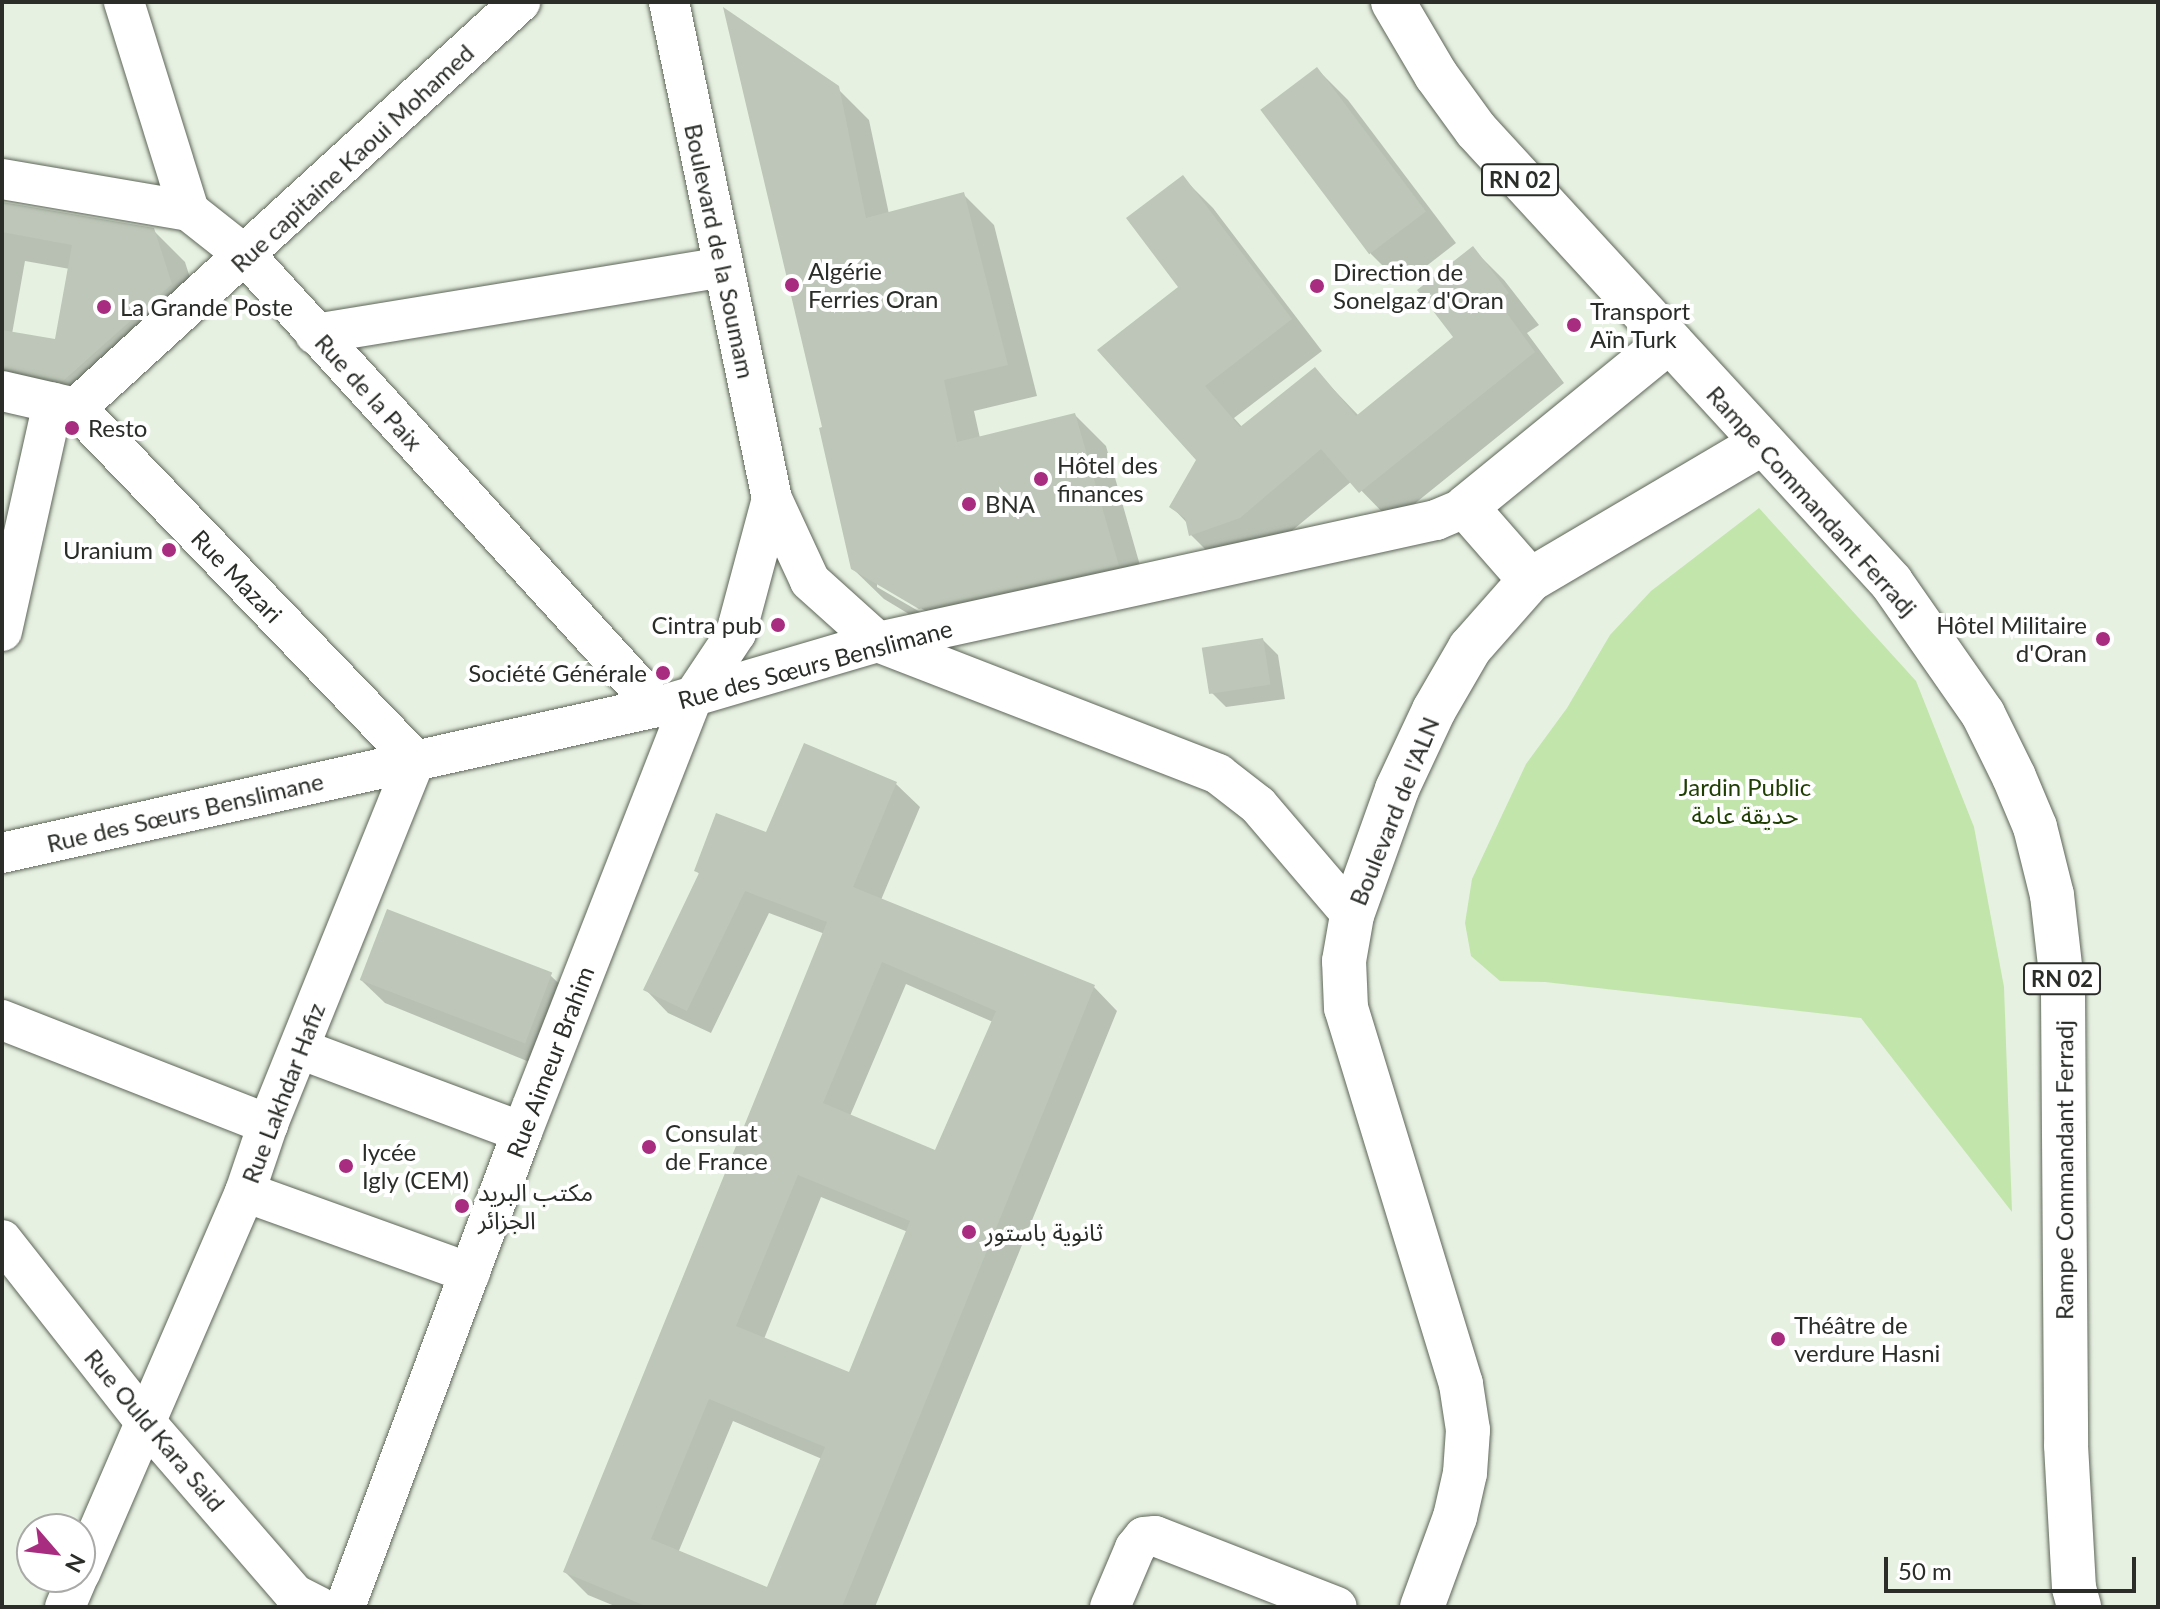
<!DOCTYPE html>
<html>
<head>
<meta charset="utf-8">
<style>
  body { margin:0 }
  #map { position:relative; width:2160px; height:1609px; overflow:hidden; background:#e7f1e2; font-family:Lato,"Noto Sans Arabic",sans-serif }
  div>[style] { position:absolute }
  .green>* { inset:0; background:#c1e5ab }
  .shadow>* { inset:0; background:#0003 }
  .building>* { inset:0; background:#bdc6b8; transform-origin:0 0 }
  .roads { filter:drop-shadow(0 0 2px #5e6659) drop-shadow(0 0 2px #5e6659) }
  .minor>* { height:40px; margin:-20px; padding:0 20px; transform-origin:20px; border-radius:20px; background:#fff }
  .major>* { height:44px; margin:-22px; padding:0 22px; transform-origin:22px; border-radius:22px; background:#fff }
  .dots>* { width:22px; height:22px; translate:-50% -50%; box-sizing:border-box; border:4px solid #fff; border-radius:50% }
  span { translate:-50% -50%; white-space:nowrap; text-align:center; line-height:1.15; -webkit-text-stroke:8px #fff; paint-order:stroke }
  .shield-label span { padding:2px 6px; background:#fff; border:2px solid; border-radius:6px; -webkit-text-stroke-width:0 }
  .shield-label { font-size:22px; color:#2a2d28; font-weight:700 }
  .street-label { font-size:24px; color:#2a2d28 }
  .poi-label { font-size:24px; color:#2a2d28 }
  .left { translate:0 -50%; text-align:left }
  .right { translate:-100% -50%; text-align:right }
  .park-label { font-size:24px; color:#1f3e03 }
  .frame { position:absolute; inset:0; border:4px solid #2a2d28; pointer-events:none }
  .north { position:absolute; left:16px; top:1513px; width:80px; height:80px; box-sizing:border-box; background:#fff; border:2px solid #aaaba9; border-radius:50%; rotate:118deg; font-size:22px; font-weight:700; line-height:32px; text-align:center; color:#2a2d28 }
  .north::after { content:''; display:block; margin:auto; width:28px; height:36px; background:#a82c7f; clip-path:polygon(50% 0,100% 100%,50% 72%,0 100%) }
  .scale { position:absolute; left:1884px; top:1557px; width:252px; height:36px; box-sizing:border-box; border:4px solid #2a2d28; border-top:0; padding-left:10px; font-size:24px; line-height:28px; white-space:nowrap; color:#2a2d28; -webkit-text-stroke:6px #fff; paint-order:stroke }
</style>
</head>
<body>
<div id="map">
  <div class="green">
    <div style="clip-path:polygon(1759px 508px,1916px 681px,1974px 827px,2004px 987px,2012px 1212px,1861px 1018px,1545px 982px,1500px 981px,1471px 956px,1465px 923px,1472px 879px,1526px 764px,1567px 708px,1610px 635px,1651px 591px)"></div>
  </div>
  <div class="shadow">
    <div style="clip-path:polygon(1317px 69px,1348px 100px,1456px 243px,1402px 285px,1371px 254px)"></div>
    <div style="clip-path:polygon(evenodd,837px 88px,869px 120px,889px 214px,963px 194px,994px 225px,1037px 396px,974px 411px,980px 438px,1075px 415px,1106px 446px,1149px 597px,952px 640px,884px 599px,852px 568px,824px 428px,837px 88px,877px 582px,929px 613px,927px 616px,877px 587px,877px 582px)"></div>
    <div style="clip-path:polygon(1182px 177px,1213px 208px,1322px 351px,1234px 418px,1243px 428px,1315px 370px,1359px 416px,1456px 338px,1473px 249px,1504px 280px,1539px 325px,1527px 333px,1564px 383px,1392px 522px,1352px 481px,1271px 548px,1222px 566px,1191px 535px,1188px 524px,1172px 507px,1198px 460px,1181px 287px)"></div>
    <div style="clip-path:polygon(evenodd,2px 204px,153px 230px,185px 262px,202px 315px,94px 411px,2px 394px,2px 204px,25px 261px,70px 269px,57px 342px,12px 334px,25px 261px)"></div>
    <div style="clip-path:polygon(1263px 640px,1278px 655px,1285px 699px,1226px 707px,1211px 692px)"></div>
    <div style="clip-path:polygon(evenodd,805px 745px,896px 784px,920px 807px,881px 900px,1094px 987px,1117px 1011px,875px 1607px,617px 1607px,588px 1595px,565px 1572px,825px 934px,769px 913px,711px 1033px,668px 1013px,645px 989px,700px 875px,696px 870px,767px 834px,805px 745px,906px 984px,993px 1022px,937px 1153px,850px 1116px,906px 984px,805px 745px,821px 1197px,908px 1232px,850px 1374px,764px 1339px,821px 1197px,805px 745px,733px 1421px,822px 1459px,768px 1590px,678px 1553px,733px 1421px)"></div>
    <div style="clip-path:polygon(550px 975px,574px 998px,544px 1068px,385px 1003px,361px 980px)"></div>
  </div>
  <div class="building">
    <div style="clip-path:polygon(723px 7px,839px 86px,866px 218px,964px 192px,1008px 365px,944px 380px,957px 442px,1075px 413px,1119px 566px,919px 609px,851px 569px,819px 428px,822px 427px)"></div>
    <div style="left:1317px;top:67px;width:181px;height:71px;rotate:53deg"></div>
    <div style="clip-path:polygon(1183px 175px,1292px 319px,1205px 386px,1240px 427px,1315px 367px,1356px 416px,1453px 337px,1417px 290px,1473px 246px,1509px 293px,1498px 301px,1535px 352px,1359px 493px,1321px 449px,1240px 518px,1189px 536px,1185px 518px,1169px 507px,1196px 460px,1097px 350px,1178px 287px,1126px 218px)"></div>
    <div style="clip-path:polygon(2px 202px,154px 228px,172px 284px,63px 381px,2px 369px,2px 330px,55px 339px,72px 245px,2px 232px)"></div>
    <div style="left:1263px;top:638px;width:47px;height:62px;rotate:81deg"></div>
    <div style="clip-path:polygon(evenodd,804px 743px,897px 782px,853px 887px,1095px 985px,842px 1607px,648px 1607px,563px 1572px,827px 922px,745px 891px,687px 1011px,643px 990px,699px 873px,694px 871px,716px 813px,766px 832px,804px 743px,882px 962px,996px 1011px,935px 1150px,823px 1103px,882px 962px,804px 743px,798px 1175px,910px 1221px,849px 1372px,736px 1326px,798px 1175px,804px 743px,709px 1399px,825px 1447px,767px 1587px,651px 1539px,709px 1399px)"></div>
    <div style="left:387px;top:909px;width:177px;height:76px;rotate:21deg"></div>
  </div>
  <div class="roads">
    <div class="minor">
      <div style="left:124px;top:2px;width:219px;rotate:72.7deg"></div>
      <div style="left:189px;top:211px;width:73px;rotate:38.3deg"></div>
      <div style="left:246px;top:256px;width:610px;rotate:47.66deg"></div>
      <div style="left:669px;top:2px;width:508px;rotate:78.29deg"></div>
      <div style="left:772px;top:499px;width:90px;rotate:65.1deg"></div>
      <div style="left:810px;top:581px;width:91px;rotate:41.9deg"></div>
      <div style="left:878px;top:642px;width:365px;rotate:21.2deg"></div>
      <div style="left:1218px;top:774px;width:51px;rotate:37.8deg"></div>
      <div style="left:1258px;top:805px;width:145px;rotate:49.5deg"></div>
      <div style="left:2px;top:179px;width:190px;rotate:9.7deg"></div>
      <div style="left:315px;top:334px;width:413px;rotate:-9.3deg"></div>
      <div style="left:2px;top:391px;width:76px;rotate:12.9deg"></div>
      <div style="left:76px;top:408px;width:489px;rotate:46.1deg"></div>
      <div style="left:415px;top:760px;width:393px;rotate:112deg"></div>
      <div style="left:268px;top:1124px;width:72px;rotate:108.7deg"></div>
      <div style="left:245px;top:1192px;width:415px;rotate:113.4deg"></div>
      <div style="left:76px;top:408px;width:602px;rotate:-42.44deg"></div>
      <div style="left:2px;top:631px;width:234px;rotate:-77.4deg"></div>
      <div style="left:2px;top:853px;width:671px;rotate:-12.57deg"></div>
      <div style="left:657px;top:707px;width:230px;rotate:-16.4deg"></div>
      <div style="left:878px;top:642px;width:571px;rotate:-12.33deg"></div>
      <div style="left:1436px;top:520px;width:33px;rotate:-23deg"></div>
      <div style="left:2px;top:1020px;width:286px;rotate:21.4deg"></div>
      <div style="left:300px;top:1049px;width:237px;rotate:20.5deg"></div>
      <div style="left:245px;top:1192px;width:239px;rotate:19.8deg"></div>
      <div style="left:2px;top:1240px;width:234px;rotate:51.8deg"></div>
      <div style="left:147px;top:1424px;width:225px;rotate:49.1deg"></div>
      <div style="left:294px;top:1594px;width:28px;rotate:27deg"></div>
      <div style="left:65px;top:1607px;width:33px;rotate:-67deg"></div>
      <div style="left:345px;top:1607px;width:507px;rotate:-69.56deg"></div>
      <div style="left:522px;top:1132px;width:465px;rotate:-68.6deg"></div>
      <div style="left:692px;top:699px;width:79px;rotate:-56.3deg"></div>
      <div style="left:736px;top:633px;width:139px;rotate:-75deg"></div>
      <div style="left:1110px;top:1607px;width:64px;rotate:-67deg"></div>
      <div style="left:1135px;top:1548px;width:14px;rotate:-51deg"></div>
      <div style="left:1144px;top:1537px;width:11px;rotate:-5deg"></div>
      <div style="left:1155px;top:1536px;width:195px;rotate:21.3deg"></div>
    </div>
    <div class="major">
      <div style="left:1393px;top:2px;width:85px;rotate:59.5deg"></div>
      <div style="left:1436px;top:75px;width:68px;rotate:54deg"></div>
      <div style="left:1476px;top:130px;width:614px;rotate:47.44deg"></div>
      <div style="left:1891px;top:582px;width:161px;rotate:55.1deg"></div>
      <div style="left:1983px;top:714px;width:70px;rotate:63.8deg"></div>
      <div style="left:2014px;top:777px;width:54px;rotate:67.2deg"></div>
      <div style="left:2035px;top:827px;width:70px;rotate:76deg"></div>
      <div style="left:2052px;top:895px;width:98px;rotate:83.5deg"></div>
      <div style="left:2063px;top:992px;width:453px;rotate:89.6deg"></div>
      <div style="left:2066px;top:1445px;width:143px;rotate:86.8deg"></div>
      <div style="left:2074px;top:1588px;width:20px;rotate:75deg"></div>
      <div style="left:1530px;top:580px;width:97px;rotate:-131.2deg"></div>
      <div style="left:1466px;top:507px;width:261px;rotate:-39.2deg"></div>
      <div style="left:1422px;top:1607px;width:96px;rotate:-69.9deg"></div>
      <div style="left:1455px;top:1517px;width:45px;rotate:-77.2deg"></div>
      <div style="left:1465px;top:1473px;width:43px;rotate:-86deg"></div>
      <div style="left:1468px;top:1430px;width:47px;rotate:-98.7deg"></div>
      <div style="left:1461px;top:1384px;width:393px;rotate:-107deg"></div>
      <div style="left:1346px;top:1008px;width:47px;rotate:-92.4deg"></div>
      <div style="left:1344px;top:961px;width:47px;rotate:-80.1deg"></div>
      <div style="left:1352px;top:915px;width:134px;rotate:-70.3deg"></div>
      <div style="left:1397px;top:789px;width:87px;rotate:-64.9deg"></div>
      <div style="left:1434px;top:710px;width:72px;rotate:-59.9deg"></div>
      <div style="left:1470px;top:648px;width:91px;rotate:-48.6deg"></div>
      <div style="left:1530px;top:580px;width:270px;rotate:-30.5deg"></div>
    </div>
  </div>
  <div class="dots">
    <div style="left:792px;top:285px;background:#a82c7f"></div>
    <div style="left:1317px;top:286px;background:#a82c7f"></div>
    <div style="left:104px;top:307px;background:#a82c7f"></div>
    <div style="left:1574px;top:325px;background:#a82c7f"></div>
    <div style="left:72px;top:428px;background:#a82c7f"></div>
    <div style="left:1041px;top:479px;background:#a82c7f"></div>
    <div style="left:969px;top:504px;background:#a82c7f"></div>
    <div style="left:169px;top:550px;background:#a82c7f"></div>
    <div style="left:778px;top:625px;background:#a82c7f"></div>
    <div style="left:2103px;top:639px;background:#a82c7f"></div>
    <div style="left:663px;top:673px;background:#a82c7f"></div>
    <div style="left:649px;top:1147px;background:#a82c7f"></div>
    <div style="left:346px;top:1166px;background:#a82c7f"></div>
    <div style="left:462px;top:1206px;background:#a82c7f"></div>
    <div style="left:969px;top:1232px;background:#a82c7f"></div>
    <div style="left:1778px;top:1339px;background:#a82c7f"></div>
  </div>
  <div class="shield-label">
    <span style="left:1520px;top:180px">RN 02</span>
    <span style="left:2062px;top:979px">RN 02</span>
  </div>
  <div class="street-label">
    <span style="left:352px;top:158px;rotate:-43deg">Rue capitaine Kaoui Mohamed</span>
    <span style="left:720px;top:251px;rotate:78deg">Boulevard de la Soumam</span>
    <span style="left:369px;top:392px;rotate:48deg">Rue de la Paix</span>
    <span style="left:1812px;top:501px;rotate:48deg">Rampe Commandant Ferradj</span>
    <span style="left:237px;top:576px;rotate:46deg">Rue Mazari</span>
    <span style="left:815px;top:664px;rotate:-15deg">Rue des Sœurs Benslimane</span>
    <span style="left:1394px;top:811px;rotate:-68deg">Boulevard de l'ALN</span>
    <span style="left:185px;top:812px;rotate:-13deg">Rue des Sœurs Benslimane</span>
    <span style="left:550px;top:1062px;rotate:-69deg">Rue Aimeur Brahim</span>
    <span style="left:283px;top:1093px;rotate:-69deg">Rue Lakhdar Hafiz</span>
    <span style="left:2064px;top:1170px;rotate:-90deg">Rampe Commandant Ferradj</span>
    <span style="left:155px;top:1430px;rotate:50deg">Rue Ould Kara Said</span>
  </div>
  <div class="poi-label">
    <span class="left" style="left:808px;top:285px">Algérie<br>Ferries Oran</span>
    <span class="left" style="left:1333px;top:286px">Direction de<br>Sonelgaz d'Oran</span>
    <span class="left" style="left:120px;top:307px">La Grande Poste</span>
    <span class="left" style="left:1590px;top:325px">Transport<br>Aïn Turk</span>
    <span class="left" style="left:88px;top:428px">Resto</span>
    <span class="left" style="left:1057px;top:479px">Hôtel des<br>finances</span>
    <span class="left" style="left:985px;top:504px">BNA</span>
    <span class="right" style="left:153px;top:550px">Uranium</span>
    <span class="right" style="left:762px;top:625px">Cintra pub</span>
    <span class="right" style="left:2087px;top:639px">Hôtel Militaire<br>d'Oran</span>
    <span class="right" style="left:647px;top:673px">Société Générale</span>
    <span class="left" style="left:665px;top:1147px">Consulat<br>de France</span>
    <span class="left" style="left:362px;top:1166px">lycée<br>Igly (CEM)</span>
    <span class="left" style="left:478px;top:1206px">مكتب البريد<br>الجزائر</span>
    <span class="left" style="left:985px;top:1232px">ثانوية باستور</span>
    <span class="left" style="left:1794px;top:1339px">Théâtre de<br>verdure Hasni</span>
  </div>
  <div class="park-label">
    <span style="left:1745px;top:801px">Jardin Public<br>حديقة عامة</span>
  </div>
  <div class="frame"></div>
  <div class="north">N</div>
  <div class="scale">50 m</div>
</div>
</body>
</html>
